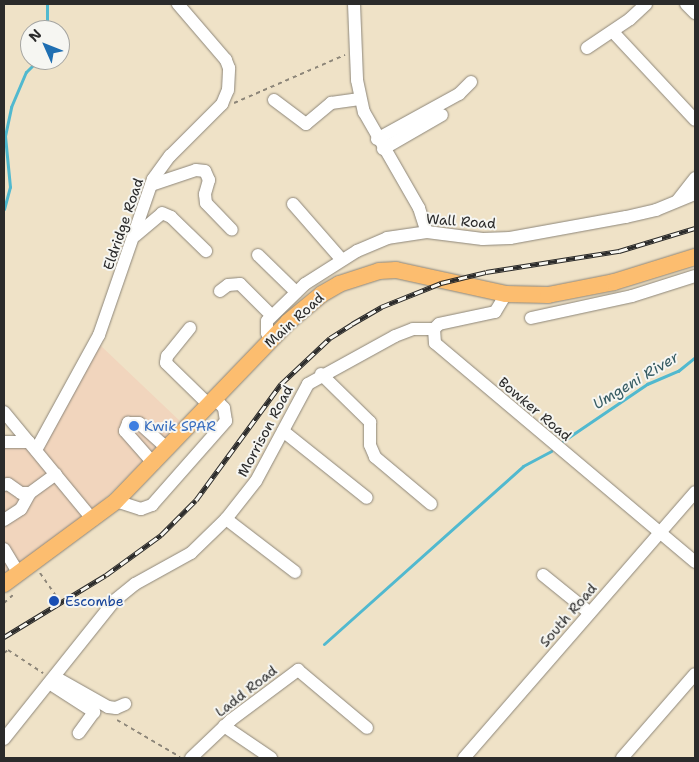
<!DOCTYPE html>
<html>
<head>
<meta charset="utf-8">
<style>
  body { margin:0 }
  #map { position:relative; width:699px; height:762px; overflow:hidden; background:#efe2c7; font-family:"Shantell Sans",sans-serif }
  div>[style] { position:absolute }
  .built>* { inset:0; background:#f1d5bd }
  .stream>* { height:3px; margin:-1.5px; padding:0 1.5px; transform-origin:1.5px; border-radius:1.5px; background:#51b9cf }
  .path>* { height:2px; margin-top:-1px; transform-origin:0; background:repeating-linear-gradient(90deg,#8d8679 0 4px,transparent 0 8px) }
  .roads { filter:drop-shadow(0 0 1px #8d8679) drop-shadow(0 0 1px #8d8679) }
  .minor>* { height:12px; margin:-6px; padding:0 6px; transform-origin:6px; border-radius:6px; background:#fff }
  .major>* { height:16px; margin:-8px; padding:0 8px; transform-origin:8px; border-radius:8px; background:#fcbd6f }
  .rail>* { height:5px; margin-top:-2.5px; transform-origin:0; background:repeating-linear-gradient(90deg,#f6f6f2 0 9px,#2b2b2b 0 18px); box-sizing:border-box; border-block:1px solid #2b2b2b }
  .dots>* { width:14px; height:14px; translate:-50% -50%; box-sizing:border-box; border:2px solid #f6f6f2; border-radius:50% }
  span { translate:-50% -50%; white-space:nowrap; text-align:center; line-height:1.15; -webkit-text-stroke:4px #f6f6f2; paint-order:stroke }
  .street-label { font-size:14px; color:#2b2b2b }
  .shop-label { font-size:14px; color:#366cbe }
  .left { translate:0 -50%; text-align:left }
  .transit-label { font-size:14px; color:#164399 }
  .water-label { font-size:15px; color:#385d64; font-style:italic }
  .frame { position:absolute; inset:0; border:5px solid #2b2b2b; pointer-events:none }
  .north { position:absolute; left:20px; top:20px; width:50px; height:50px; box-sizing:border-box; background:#f6f6f2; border:1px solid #a5a5a2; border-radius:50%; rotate:314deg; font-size:14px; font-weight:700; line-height:20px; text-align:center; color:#2b2b2b }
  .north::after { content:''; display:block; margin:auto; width:18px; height:22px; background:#1f6fb2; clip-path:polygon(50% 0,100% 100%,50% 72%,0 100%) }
</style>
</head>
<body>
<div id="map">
  <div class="built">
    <div style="clip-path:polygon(100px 345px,182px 423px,84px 519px,4px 575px,4px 448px,29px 448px)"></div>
  </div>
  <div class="stream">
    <div style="left:47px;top:30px;width:26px;rotate:-90deg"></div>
    <div style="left:4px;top:209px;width:23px;rotate:-75deg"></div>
    <div style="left:10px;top:187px;width:51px;rotate:-95.6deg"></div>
    <div style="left:5px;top:136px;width:30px;rotate:-78deg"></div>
    <div style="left:11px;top:107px;width:38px;rotate:-67deg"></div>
    <div style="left:26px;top:72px;width:17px;rotate:-45deg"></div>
    <div style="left:563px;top:441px;width:102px;rotate:-34.2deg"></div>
    <div style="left:647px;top:384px;width:34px;rotate:-23deg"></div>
    <div style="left:678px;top:371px;width:22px;rotate:-39deg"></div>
    <div style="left:324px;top:644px;width:267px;rotate:-41.8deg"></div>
    <div style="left:523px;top:466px;width:32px;rotate:-28deg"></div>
  </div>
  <div class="path">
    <div style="left:234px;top:103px;width:121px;rotate:-23.4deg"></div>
    <div style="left:40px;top:573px;width:33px;rotate:55deg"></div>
    <div style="left:4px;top:603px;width:15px;rotate:-42deg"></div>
    <div style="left:4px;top:653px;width:5px;rotate:-37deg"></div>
    <div style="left:8px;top:650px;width:42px;rotate:33.3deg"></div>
    <div style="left:4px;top:661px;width:2px;rotate:90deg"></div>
    <div style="left:117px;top:720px;width:73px;rotate:30.4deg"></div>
  </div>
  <div class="roads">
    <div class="minor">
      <div style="left:354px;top:4px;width:76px;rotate:87.7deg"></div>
      <div style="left:357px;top:80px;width:33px;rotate:78deg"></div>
      <div style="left:364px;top:112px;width:111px;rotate:60.2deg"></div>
      <div style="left:419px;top:208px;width:25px;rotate:72deg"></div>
      <div style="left:686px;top:4px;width:13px;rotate:45deg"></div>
      <div style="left:613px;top:32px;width:120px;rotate:47deg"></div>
      <div style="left:587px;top:48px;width:52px;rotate:-34deg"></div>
      <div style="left:630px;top:19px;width:22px;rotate:-43deg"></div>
      <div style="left:274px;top:100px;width:40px;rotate:37deg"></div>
      <div style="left:306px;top:124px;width:33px;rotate:-40deg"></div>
      <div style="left:331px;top:103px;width:29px;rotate:-8deg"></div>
      <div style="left:377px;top:139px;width:94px;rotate:-28.8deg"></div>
      <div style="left:459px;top:94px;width:17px;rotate:-45deg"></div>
      <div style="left:383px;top:149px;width:68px;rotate:-30deg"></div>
      <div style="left:151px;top:185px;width:47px;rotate:-18.4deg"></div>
      <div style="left:196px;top:170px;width:9px;rotate:6deg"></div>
      <div style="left:205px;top:171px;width:10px;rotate:66deg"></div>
      <div style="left:209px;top:180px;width:15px;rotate:106deg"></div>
      <div style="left:205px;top:194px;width:9px;rotate:84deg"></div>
      <div style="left:206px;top:203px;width:37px;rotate:46deg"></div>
      <div style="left:678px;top:200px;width:28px;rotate:-52deg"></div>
      <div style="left:293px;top:204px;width:74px;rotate:48.8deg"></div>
      <div style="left:135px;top:236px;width:35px;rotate:-40deg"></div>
      <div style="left:162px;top:213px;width:10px;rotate:24deg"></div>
      <div style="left:171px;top:217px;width:49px;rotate:44.2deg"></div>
      <div style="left:258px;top:255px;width:53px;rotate:44.2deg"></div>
      <div style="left:220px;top:291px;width:10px;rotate:-37deg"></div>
      <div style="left:228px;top:285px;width:12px;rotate:-5deg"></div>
      <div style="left:240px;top:284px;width:44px;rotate:45deg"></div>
      <div style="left:506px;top:294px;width:21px;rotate:121deg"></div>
      <div style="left:495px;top:312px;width:57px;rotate:167.9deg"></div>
      <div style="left:439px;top:324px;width:7px;rotate:135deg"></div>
      <div style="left:434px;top:329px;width:14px;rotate:86deg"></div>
      <div style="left:435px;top:343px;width:340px;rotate:40.1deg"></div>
      <div style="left:531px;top:318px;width:103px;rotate:-12.3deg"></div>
      <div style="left:632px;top:296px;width:66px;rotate:-17.6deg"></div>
      <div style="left:190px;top:328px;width:36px;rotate:129deg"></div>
      <div style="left:167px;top:356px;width:7px;rotate:98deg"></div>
      <div style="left:166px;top:363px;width:60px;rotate:44.3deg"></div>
      <div style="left:271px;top:340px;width:8px;rotate:-120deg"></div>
      <div style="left:267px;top:333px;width:12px;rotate:-90deg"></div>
      <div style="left:267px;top:321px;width:53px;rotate:-44.2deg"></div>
      <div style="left:305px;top:284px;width:62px;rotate:-32.4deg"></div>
      <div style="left:357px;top:251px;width:33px;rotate:-23deg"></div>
      <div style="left:387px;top:238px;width:40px;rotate:-8.5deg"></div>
      <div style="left:427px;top:232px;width:56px;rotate:7.1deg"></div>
      <div style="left:483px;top:239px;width:27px;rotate:-2deg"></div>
      <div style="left:510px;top:238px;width:118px;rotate:-10.3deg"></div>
      <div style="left:626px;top:217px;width:31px;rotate:-13deg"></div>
      <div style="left:656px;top:210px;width:42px;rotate:-22.3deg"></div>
      <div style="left:321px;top:374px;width:69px;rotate:44.4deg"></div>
      <div style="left:370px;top:422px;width:23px;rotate:90deg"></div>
      <div style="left:370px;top:445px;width:13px;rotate:67deg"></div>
      <div style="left:375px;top:457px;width:73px;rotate:40deg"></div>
      <div style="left:4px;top:412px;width:140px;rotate:50.5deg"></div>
      <div style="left:283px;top:431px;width:107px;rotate:38.6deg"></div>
      <div style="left:4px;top:442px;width:25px"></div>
      <div style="left:36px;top:450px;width:131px;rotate:-61.3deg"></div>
      <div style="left:99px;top:335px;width:165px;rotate:-70.9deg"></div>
      <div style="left:153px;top:179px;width:29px;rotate:-54deg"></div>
      <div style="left:170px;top:156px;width:74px;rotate:-45deg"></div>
      <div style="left:222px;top:104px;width:15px;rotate:-67deg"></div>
      <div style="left:228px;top:90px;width:22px;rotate:-87deg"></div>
      <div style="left:229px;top:68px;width:9px;rotate:-111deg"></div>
      <div style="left:226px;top:60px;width:74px;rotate:-130.6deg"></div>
      <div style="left:154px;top:464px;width:44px;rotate:-131.3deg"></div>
      <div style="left:125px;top:431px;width:9px;rotate:-69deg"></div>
      <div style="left:128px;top:423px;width:11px"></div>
      <div style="left:139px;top:423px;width:39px;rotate:42deg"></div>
      <div style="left:4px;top:485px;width:4px;rotate:-14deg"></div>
      <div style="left:8px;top:484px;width:16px;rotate:35deg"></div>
      <div style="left:21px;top:493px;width:9px"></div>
      <div style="left:30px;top:493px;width:32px;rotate:-36deg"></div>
      <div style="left:116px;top:501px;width:26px;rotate:18deg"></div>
      <div style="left:141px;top:509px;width:12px;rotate:-20deg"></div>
      <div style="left:152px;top:505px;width:112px;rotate:-48.6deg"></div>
      <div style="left:226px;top:421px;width:13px;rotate:-99deg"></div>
      <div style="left:224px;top:408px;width:13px;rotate:-135deg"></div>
      <div style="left:226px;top:519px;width:87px;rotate:37.5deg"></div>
      <div style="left:4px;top:520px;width:20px;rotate:-33deg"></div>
      <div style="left:21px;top:509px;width:18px;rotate:-61deg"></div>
      <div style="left:4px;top:549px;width:29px;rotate:59deg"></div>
      <div style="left:543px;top:575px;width:60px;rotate:39deg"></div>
      <div style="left:55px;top:677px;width:61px;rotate:29.5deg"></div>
      <div style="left:108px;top:707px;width:8px;rotate:7deg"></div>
      <div style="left:116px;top:708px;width:10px;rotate:-24deg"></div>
      <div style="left:49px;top:683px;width:54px;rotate:32.8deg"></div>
      <div style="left:94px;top:712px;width:26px;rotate:126deg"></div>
      <div style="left:224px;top:726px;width:57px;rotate:34.2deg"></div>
      <div style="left:4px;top:739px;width:176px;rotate:-51.4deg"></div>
      <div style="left:114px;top:601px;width:27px;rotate:-39deg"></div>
      <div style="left:135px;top:584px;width:64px;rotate:-29deg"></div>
      <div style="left:191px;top:553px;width:49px;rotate:-44.2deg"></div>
      <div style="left:226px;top:519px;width:48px;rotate:-51.7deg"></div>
      <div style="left:256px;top:481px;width:110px;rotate:-61.8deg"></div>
      <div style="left:308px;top:384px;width:99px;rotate:-28.9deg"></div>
      <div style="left:395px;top:336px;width:19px;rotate:-21deg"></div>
      <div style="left:413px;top:329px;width:21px"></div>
      <div style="left:191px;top:758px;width:55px;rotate:-43.5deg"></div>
      <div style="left:231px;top:720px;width:84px;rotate:-36.7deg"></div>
      <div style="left:298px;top:670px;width:90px;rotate:40deg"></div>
      <div style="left:464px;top:758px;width:352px;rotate:-49deg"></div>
      <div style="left:622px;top:758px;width:111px;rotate:-49deg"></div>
    </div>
    <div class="major">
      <div style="left:4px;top:584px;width:139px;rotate:-36.5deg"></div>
      <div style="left:116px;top:501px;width:248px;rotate:-46.1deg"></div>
      <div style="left:288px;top:322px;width:44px;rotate:-39.5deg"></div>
      <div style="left:322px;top:294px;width:20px;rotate:-30deg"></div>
      <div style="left:339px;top:284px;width:42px;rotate:-18deg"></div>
      <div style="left:379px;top:271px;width:17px;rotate:-3deg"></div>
      <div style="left:396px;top:270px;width:113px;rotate:12.3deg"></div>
      <div style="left:506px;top:294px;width:42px;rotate:1.4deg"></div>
      <div style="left:548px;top:295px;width:67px;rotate:-11.1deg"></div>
      <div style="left:614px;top:282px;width:85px;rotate:-17.2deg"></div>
    </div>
  </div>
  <div class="rail">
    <div style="left:4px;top:637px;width:119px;rotate:-31.3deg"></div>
    <div style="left:106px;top:575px;width:68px;rotate:-36deg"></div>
    <div style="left:161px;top:535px;width:49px;rotate:-45deg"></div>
    <div style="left:196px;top:500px;width:144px;rotate:-53.8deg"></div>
    <div style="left:281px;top:384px;width:67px;rotate:-43.2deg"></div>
    <div style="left:330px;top:338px;width:26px;rotate:-32deg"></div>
    <div style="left:352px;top:324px;width:34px;rotate:-30deg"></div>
    <div style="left:381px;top:307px;width:65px;rotate:-21.8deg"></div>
    <div style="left:441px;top:283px;width:46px;rotate:-13.7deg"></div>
    <div style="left:486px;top:272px;width:135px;rotate:-9deg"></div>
    <div style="left:619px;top:251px;width:79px;rotate:-16.8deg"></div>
  </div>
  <div class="dots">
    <div style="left:134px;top:426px;background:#3f7fe0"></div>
    <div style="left:54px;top:601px;background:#1a4fb4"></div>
  </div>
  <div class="street-label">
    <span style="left:461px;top:221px;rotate:4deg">Wall Road</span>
    <span style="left:123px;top:224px;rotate:-71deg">Eldridge Road</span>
    <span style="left:294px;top:320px;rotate:-42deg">Main Road</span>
    <span style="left:535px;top:409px;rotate:40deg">Bowker Road</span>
    <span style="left:265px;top:431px;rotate:-62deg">Morrison Road</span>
    <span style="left:568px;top:615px;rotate:-49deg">South Road</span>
    <span style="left:246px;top:691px;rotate:-38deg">Ladd Road</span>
  </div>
  <div class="shop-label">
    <span class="left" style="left:144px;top:426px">Kwik SPAR</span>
  </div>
  <div class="transit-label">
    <span class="left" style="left:65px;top:601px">Escombe</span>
  </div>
  <div class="water-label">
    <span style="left:636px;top:381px;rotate:-31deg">Umgeni River</span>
  </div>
  <div class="frame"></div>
  <div class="north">N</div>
</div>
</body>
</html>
